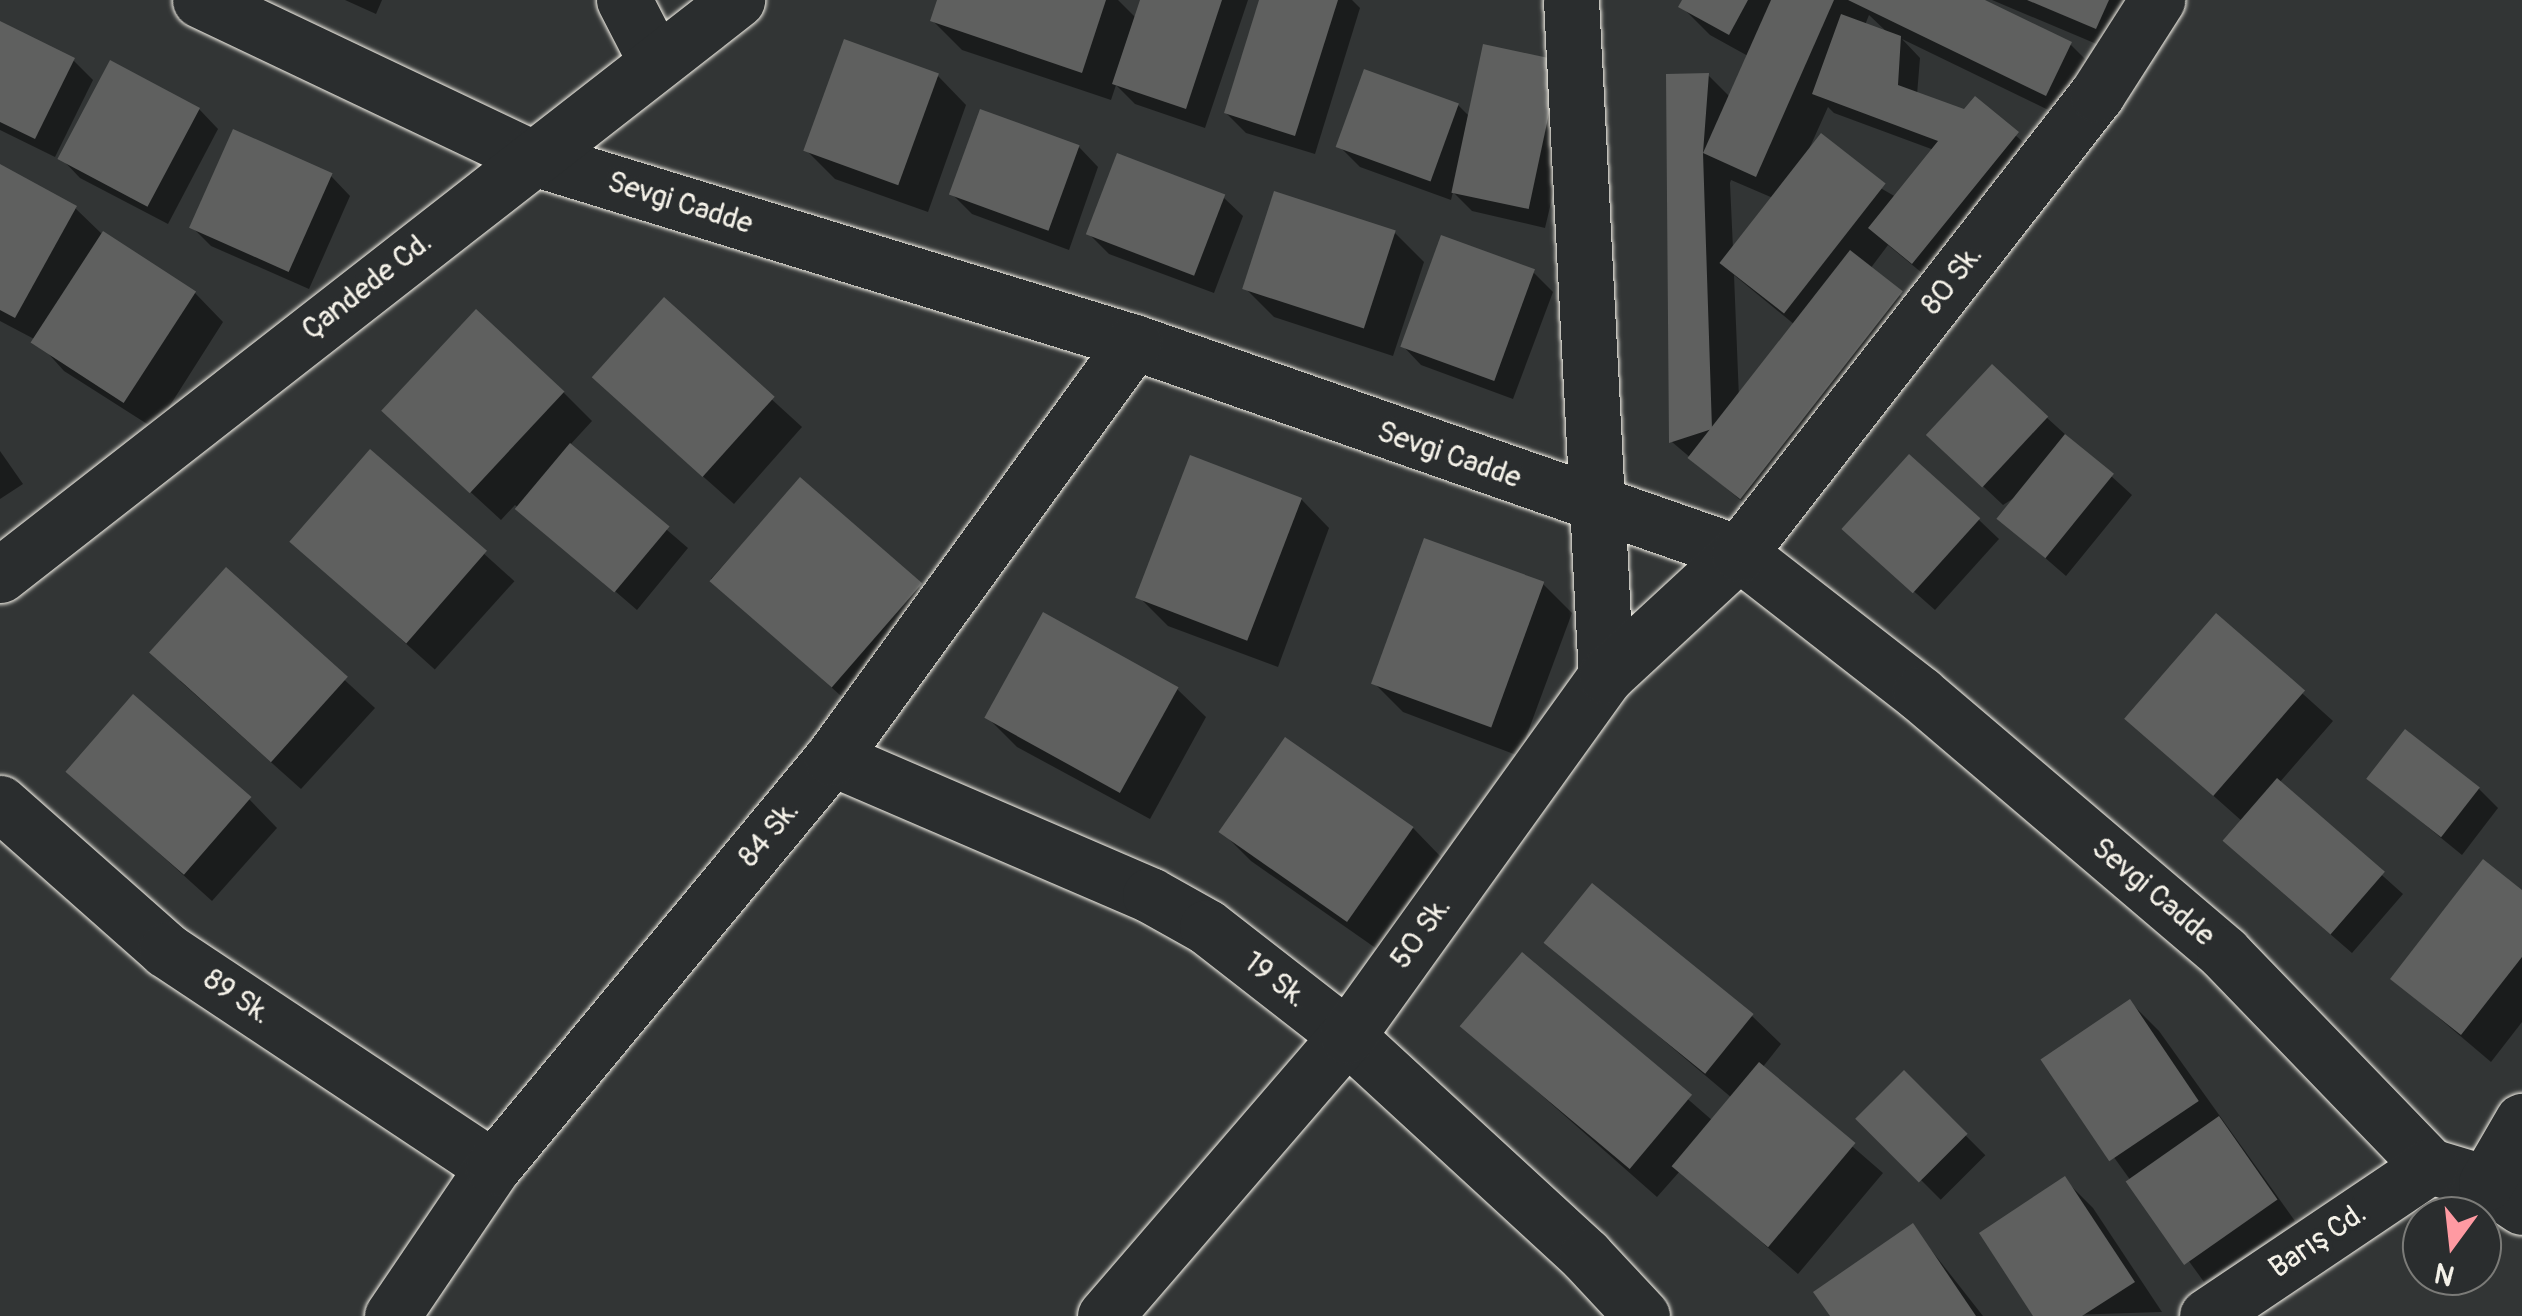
<!DOCTYPE html>
<html>
<head>
<meta charset="utf-8">
<style>
  body { margin:0 }
  #map { position:relative; width:2522px; height:1316px; overflow:hidden; background:#323535; font-family:Pangolin,sans-serif }
  div>[style] { position:absolute }
  .shadow>* { inset:0; background:#0007; transform-origin:0 0 }
  .building>* { inset:0; background:#5f605f; transform-origin:0 0 }
  .roads { filter:drop-shadow(0 0 2px #f4f1e8) drop-shadow(0 0 2px #f4f1e8) }
  .minor>* { height:55px; margin:-27.5px; padding:0 27.5px; transform-origin:27.5px; border-radius:27.5px; background:#2a2d2e }
  span { translate:-50% -50%; white-space:nowrap; text-align:center; line-height:1.15; -webkit-text-stroke:9px #2a2d2e; paint-order:stroke }
  .street-label { font-size:30px; color:#f4f1e8 }
  .north { position:absolute; left:2402px; top:1196px; width:100px; height:100px; box-sizing:border-box; background:#2a2d2e; border:2px solid #7b7b78; border-radius:50%; rotate:195deg; font-size:28px; font-weight:700; line-height:40px; text-align:center; color:#f4f1e8 }
  .north::after { content:''; display:block; margin:auto; width:35px; height:45px; background:#ff9aa2; clip-path:polygon(50% 0,100% 100%,50% 72%,0 100%) }
</style>
</head>
<body>
<div id="map">
  <div class="shadow">
    <div style="clip-path:polygon(345px 0,382px 0,376px 14px)"></div>
    <div style="clip-path:polygon(940px 0,1118px 0,1137px 19px,1143px 0,1248px 0,1205px 128px,1135px 104px,1116px 85px,1111px 100px,962px 50px,933px 21px)"></div>
    <div style="clip-path:polygon(1262px 0,1352px 0,1360px 8px,1315px 154px,1246px 133px,1226px 113px)"></div>
    <div style="clip-path:polygon(evenodd,1685px 0,1979px 0,2070px 44px,2099px 73px,2075px 123px,1902px 39px,1920px 58px,1917px 95px,1965px 112px,1975px 100px,2037px 154px,1933px 282px,1888px 245px,1870px 269px,1930px 322px,1772px 527px,1672px 442px,1668px 76px,1708px 75px,1730px 97px,1748px 56px,1710px 35px,1681px 6px,1685px 0,1869px 15px,1888px 33px,1865px 25px,1869px 15px,1685px 0,1828px 107px,1834px 113px,1934px 150px,1896px 197px,1810px 147px,1828px 107px,1685px 0,1731px 180px,1773px 198px,1733px 249px,1730px 183px,1731px 180px,1685px 0,1734px 275px,1795px 325px,1739px 398px,1734px 275px)"></div>
    <div style="clip-path:polygon(1992px 0,2144px 0,2125px 56px)"></div>
    <div style="clip-path:polygon(0 24px,73px 60px,93px 80px,55px 157px,0 130px)"></div>
    <div style="clip-path:polygon(938px 76px,966px 105px,928px 212px,835px 179px,806px 150px)"></div>
    <div style="clip-path:polygon(1579px 84px,1545px 228px,1472px 211px,1453px 192px,1451px 200px,1360px 167px,1340px 147px,1458px 105px,1469px 116px)"></div>
    <div style="clip-path:polygon(199px 109px,218px 129px,168px 224px,80px 178px,61px 158px)"></div>
    <div style="clip-path:polygon(1079px 147px,1098px 167px,1069px 250px,972px 214px,952px 194px)"></div>
    <div style="clip-path:polygon(0 167px,75px 208px,103px 235px,195px 293px,223px 322px,155px 429px,64px 371px,36px 340px,0 321px)"></div>
    <div style="clip-path:polygon(331px 176px,350px 196px,309px 289px,211px 246px,191px 226px)"></div>
    <div style="clip-path:polygon(1223px 197px,1243px 216px,1214px 293px,1109px 254px,1089px 234px)"></div>
    <div style="clip-path:polygon(1395px 233px,1424px 262px,1393px 356px,1274px 317px,1245px 288px)"></div>
    <div style="clip-path:polygon(1533px 272px,1553px 292px,1513px 399px,1421px 365px,1402px 345px)"></div>
    <div style="clip-path:polygon(664px 301px,802px 427px,734px 504px,624px 406px)"></div>
    <div style="clip-path:polygon(1992px 368px,2132px 495px,2066px 576px,1999px 518px,2017px 496px,2003px 505px,1949px 454px)"></div>
    <div style="clip-path:polygon(563px 392px,592px 421px,569px 446px,688px 548px,637px 610px,515px 505px,501px 520px,414px 440px)"></div>
    <div style="clip-path:polygon(0 451px,23px 484px,0 499px)"></div>
    <div style="left:371px;top:452px;width:193px;height:119px;rotate:42deg"></div>
    <div style="left:800px;top:480px;width:200px;height:133px;rotate:42deg"></div>
    <div style="clip-path:polygon(1301px 499px,1329px 528px,1278px 667px,1168px 626px,1139px 597px)"></div>
    <div style="clip-path:polygon(1979px 520px,1999px 539px,1935px 610px,1866px 549px)"></div>
    <div style="clip-path:polygon(226px 571px,375px 708px,301px 789px,180px 681px)"></div>
    <div style="clip-path:polygon(1543px 584px,1572px 613px,1519px 756px,1403px 712px,1374px 683px)"></div>
    <div style="clip-path:polygon(2216px 616px,2333px 721px,2279px 783px,2403px 894px,2352px 953px,2246px 861px,2243px 822px,2127px 719px)"></div>
    <div style="clip-path:polygon(1177px 689px,1206px 717px,1150px 819px,1017px 747px,988px 718px)"></div>
    <div style="clip-path:polygon(68px 771px,249px 799px,277px 828px,212px 901px)"></div>
    <div style="clip-path:polygon(2369px 779px,2478px 788px,2498px 808px,2462px 855px)"></div>
    <div style="clip-path:polygon(1413px 828px,1441px 857px,1377px 949px,1251px 861px,1222px 832px)"></div>
    <div style="clip-path:polygon(2522px 893px,2522px 1022px,2491px 1062px,2393px 979px)"></div>
    <div style="clip-path:polygon(1547px 942px,1752px 1016px,1781px 1044px,1762px 1068px,1883px 1173px,1798px 1274px,1680px 1171px,1657px 1197px,1462px 1025px,1522px 955px,1713px 1121px,1732px 1098px)"></div>
    <div style="clip-path:polygon(2130px 1002px,2159px 1031px,2295px 1221px,2204px 1282px,2043px 1059px)"></div>
    <div style="left:1904px;top:1074px;width:115px;height:63px;rotate:45deg"></div>
    <div style="clip-path:polygon(2064px 1179px,2093px 1208px,2162px 1312px,2036px 1316px)"></div>
    <div style="clip-path:polygon(1913px 1227px,1983px 1316px,1833px 1316px)"></div>
  </div>
  <div class="building">
    <div style="clip-path:polygon(937px 0,1106px 0,1082px 73px,930px 21px)"></div>
    <div style="clip-path:polygon(1140px 0,1222px 0,1186px 109px,1112px 84px)"></div>
    <div style="clip-path:polygon(1259px 0,1338px 0,1295px 136px,1224px 113px)"></div>
    <div style="clip-path:polygon(1682px 0,1748px 0,1729px 35px,1678px 7px)"></div>
    <div style="clip-path:polygon(1771px 0,1834px 0,1756px 177px,1703px 153px)"></div>
    <div style="clip-path:polygon(1848px 0,1985px 0,2072px 42px,2046px 96px)"></div>
    <div style="clip-path:polygon(2027px 0,2109px 0,2096px 29px)"></div>
    <div style="clip-path:polygon(1841px 14px,1901px 36px,1898px 85px,1964px 109px,1975px 96px,2019px 132px,1912px 264px,1868px 228px,1938px 141px,1812px 94px)"></div>
    <div style="clip-path:polygon(0 21px,75px 58px,35px 139px,0 122px)"></div>
    <div style="left:844px;top:39px;width:101px;height:119px;rotate:20deg"></div>
    <div style="left:1483px;top:44px;width:79px;height:152px;rotate:12deg"></div>
    <div style="left:110px;top:60px;width:102px;height:112px;rotate:28deg"></div>
    <div style="left:1364px;top:69px;width:101px;height:83px;rotate:20deg"></div>
    <div style="clip-path:polygon(1709px 73px,1703px 153px,1712px 429px,1669px 443px,1666px 74px)"></div>
    <div style="left:980px;top:109px;width:106px;height:91px;rotate:20deg"></div>
    <div style="left:233px;top:129px;width:109px;height:108px;rotate:24deg"></div>
    <div style="left:1821px;top:133px;width:82px;height:165px;rotate:38deg"></div>
    <div style="left:1117px;top:153px;width:116px;height:87px;rotate:21deg"></div>
    <div style="clip-path:polygon(0 164px,77px 206px,15px 318px,0 310px)"></div>
    <div style="left:1274px;top:191px;width:128px;height:103px;rotate:18deg"></div>
    <div style="left:103px;top:231px;width:111px;height:133px;rotate:33deg"></div>
    <div style="left:1441px;top:235px;width:100px;height:119px;rotate:20deg"></div>
    <div style="left:1850px;top:250px;width:67px;height:264px;rotate:38deg"></div>
    <div style="left:664px;top:297px;width:149px;height:108px;rotate:42deg"></div>
    <div style="left:476px;top:309px;width:121px;height:139px;rotate:43deg"></div>
    <div style="left:1992px;top:364px;width:77px;height:97px;rotate:43deg"></div>
    <div style="left:2065px;top:434px;width:63px;height:109px;rotate:39deg"></div>
    <div style="left:570px;top:443px;width:130px;height:86px;rotate:40deg"></div>
    <div style="left:370px;top:449px;width:155px;height:123px;rotate:41deg"></div>
    <div style="left:1909px;top:454px;width:96px;height:101px;rotate:42deg"></div>
    <div style="left:1190px;top:455px;width:120px;height:153px;rotate:21deg"></div>
    <div style="left:800px;top:477px;width:162px;height:138px;rotate:41deg"></div>
    <div style="left:1424px;top:538px;width:128px;height:155px;rotate:20deg"></div>
    <div style="left:226px;top:567px;width:164px;height:115px;rotate:42deg"></div>
    <div style="left:1043px;top:612px;width:155px;height:121px;rotate:29deg"></div>
    <div style="left:2216px;top:613px;width:118px;height:140px;rotate:41deg"></div>
    <div style="left:133px;top:694px;width:157px;height:103px;rotate:41deg"></div>
    <div style="left:2405px;top:729px;width:95px;height:63px;rotate:38deg"></div>
    <div style="left:1285px;top:737px;width:157px;height:116px;rotate:35deg"></div>
    <div style="left:2277px;top:778px;width:143px;height:83px;rotate:41deg"></div>
    <div style="clip-path:polygon(2483px 859px,2522px 890px,2522px 957px,2461px 1035px,2390px 979px)"></div>
    <div style="left:1592px;top:883px;width:208px;height:77px;rotate:39deg"></div>
    <div style="left:1522px;top:952px;width:222px;height:97px;rotate:40deg"></div>
    <div style="left:2130px;top:999px;width:123px;height:108px;rotate:56deg"></div>
    <div style="left:1759px;top:1062px;width:126px;height:136px;rotate:40deg"></div>
    <div style="left:1904px;top:1070px;width:90px;height:69px;rotate:45deg"></div>
    <div style="left:2219px;top:1116px;width:102px;height:114px;rotate:55deg"></div>
    <div style="clip-path:polygon(2065px 1176px,2135px 1282px,2082px 1316px,2033px 1316px,1979px 1233px)"></div>
    <div style="clip-path:polygon(1913px 1223px,1976px 1316px,1830px 1316px,1813px 1292px)"></div>
  </div>
  <div class="roads">
    <div class="minor">
      <div style="left:200px;top:0;width:365px;rotate:25.4deg"></div>
      <div style="left:530px;top:157px;width:632px;rotate:17.03deg"></div>
      <div style="left:1134px;top:342px;width:641px;rotate:19.23deg"></div>
      <div style="left:1739px;top:553px;width:229px;rotate:37.9deg"></div>
      <div style="left:1920px;top:694px;width:399px;rotate:40.4deg"></div>
      <div style="left:2224px;top:953px;width:296px;rotate:46deg"></div>
      <div style="left:2430px;top:1166px;width:59px;rotate:16.9deg"></div>
      <div style="left:2486px;top:1183px;width:43px;rotate:33.7deg"></div>
      <div style="left:624px;top:0;width:68px;rotate:62.7deg"></div>
      <div style="left:1571px;top:0;width:677px;rotate:87.04deg"></div>
      <div style="left:0;top:575px;width:935px;rotate:-37.96deg"></div>
      <div style="left:832px;top:758px;width:346px;rotate:23.3deg"></div>
      <div style="left:1150px;top:895px;width:65px;rotate:29.3deg"></div>
      <div style="left:1207px;top:927px;width:177px;rotate:37.9deg"></div>
      <div style="left:1347px;top:1036px;width:325px;rotate:42.6deg"></div>
      <div style="left:1586px;top:1256px;width:82px;rotate:47deg"></div>
      <div style="left:0;top:803px;width:222px;rotate:41.5deg"></div>
      <div style="left:166px;top:950px;width:392px;rotate:33.6deg"></div>
      <div style="left:2486px;top:1183px;width:72px;rotate:-59.9deg"></div>
      <div style="left:392px;top:1316px;width:180px;rotate:-55.9deg"></div>
      <div style="left:493px;top:1167px;width:531px;rotate:-50.35deg"></div>
      <div style="left:832px;top:758px;width:514px;rotate:-54.02deg"></div>
      <div style="left:1105px;top:1316px;width:370px;rotate:-49.2deg"></div>
      <div style="left:1347px;top:1036px;width:443px;rotate:-54.3deg"></div>
      <div style="left:1606px;top:676px;width:181px;rotate:-42.8deg"></div>
      <div style="left:1739px;top:553px;width:582px;rotate:-52.05deg"></div>
      <div style="left:2097px;top:94px;width:112px;rotate:-57.4deg"></div>
      <div style="left:2207px;top:1316px;width:269px;rotate:-33.9deg"></div>
    </div>
  </div>
  <div class="street-label">
    <span style="left:680px;top:203px;rotate:17deg">Sevgi Cadde</span>
    <span style="left:1952px;top:280px;rotate:-52deg">80 Sk.</span>
    <span style="left:367px;top:286px;rotate:-38deg">Çandede Cd.</span>
    <span style="left:1449px;top:455px;rotate:19deg">Sevgi Cadde</span>
    <span style="left:769px;top:834px;rotate:-50deg">84 Sk.</span>
    <span style="left:2153px;top:892px;rotate:40deg">Sevgi Cadde</span>
    <span style="left:1421px;top:933px;rotate:-54deg">50 Sk.</span>
    <span style="left:1275px;top:980px;rotate:38deg">19 Sk.</span>
    <span style="left:237px;top:997px;rotate:34deg">89 Sk.</span>
    <span style="left:2318px;top:1241px;rotate:-34deg">Barış Cd.</span>
  </div>
  <div class="north">N</div>
</div>
</body>
</html>
